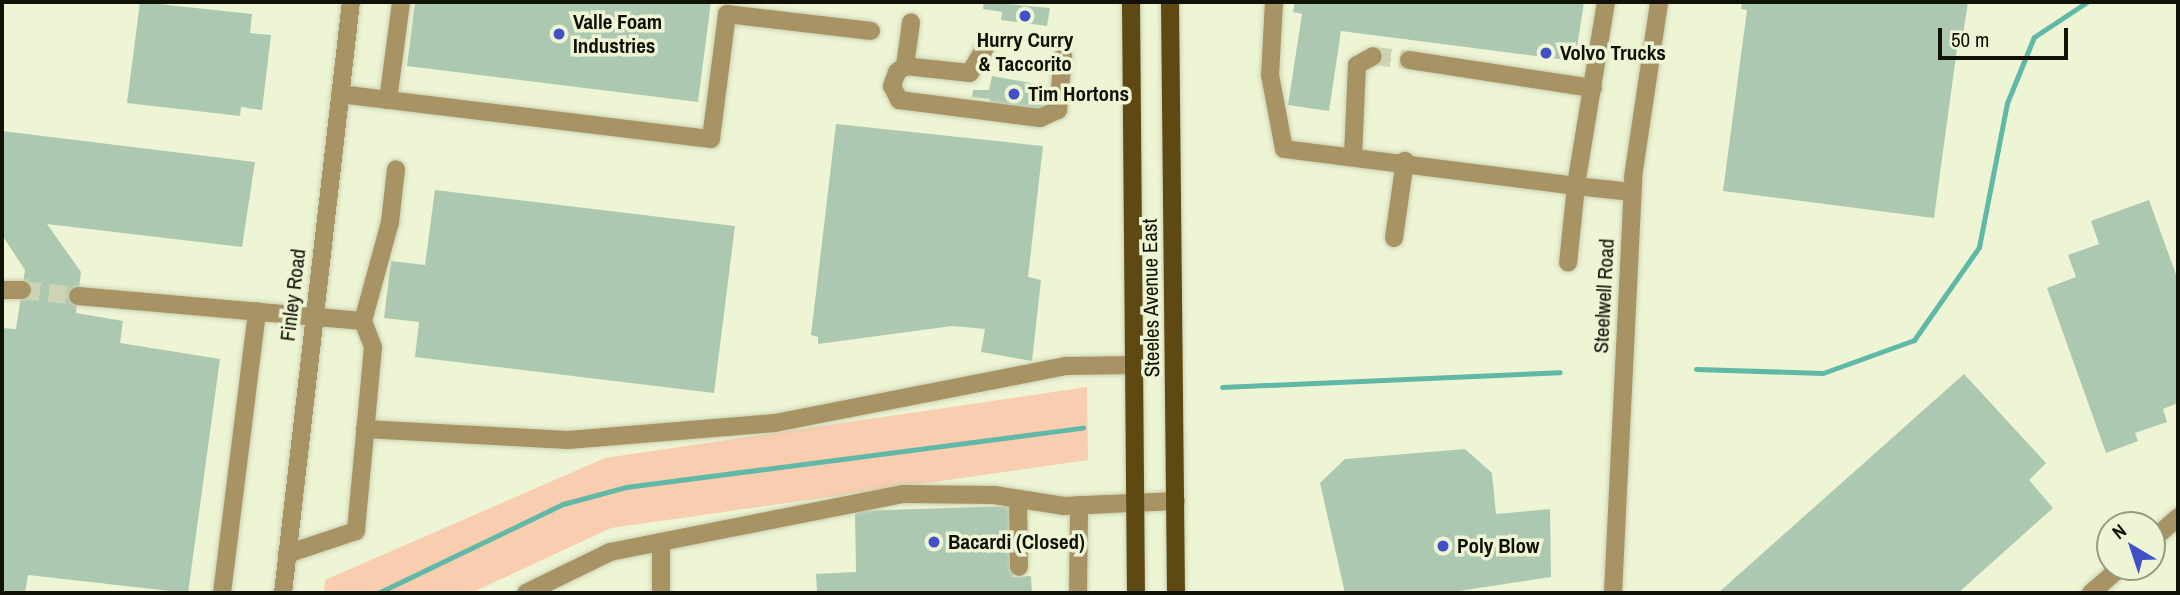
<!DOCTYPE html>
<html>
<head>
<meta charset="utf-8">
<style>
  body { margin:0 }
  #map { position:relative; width:2180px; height:595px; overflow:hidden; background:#eef5d4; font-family:"Archivo Narrow",sans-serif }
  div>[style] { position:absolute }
  .green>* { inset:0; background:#f9cdb0 }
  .stream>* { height:5px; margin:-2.5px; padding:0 2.5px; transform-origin:2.5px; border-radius:2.5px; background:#60b8a6 }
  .building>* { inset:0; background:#adc8b0 }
  .minor-tunnel>* { height:18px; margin-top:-9px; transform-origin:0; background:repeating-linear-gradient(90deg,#cdd3b5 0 18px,transparent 0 27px) }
  .roads { filter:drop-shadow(0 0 2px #cad1b3) drop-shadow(0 0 2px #cad1b3) }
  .minor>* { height:18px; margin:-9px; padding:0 9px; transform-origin:9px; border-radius:9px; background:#a89365 }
  .major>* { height:18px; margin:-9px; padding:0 9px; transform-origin:9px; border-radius:9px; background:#5f4912 }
  .dots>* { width:19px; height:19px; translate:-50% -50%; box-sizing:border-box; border:4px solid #eef5d4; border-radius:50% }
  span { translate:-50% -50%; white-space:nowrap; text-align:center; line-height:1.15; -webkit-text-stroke:7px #eef5d4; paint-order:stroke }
  .poi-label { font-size:21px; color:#101207; font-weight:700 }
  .left { translate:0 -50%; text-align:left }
  .street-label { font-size:21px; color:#101207 }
  .frame { position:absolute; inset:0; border:4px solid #101207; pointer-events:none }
  .north { position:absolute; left:2096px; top:511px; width:70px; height:70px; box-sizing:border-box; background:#eef5d4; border:2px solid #959a82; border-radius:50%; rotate:321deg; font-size:19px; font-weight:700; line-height:28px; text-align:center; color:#101207 }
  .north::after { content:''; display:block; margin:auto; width:24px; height:32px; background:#4151c5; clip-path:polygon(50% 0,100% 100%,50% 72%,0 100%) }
  .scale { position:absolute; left:1938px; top:28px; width:130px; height:32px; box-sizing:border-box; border:4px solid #101207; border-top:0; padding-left:9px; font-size:21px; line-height:24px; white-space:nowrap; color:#101207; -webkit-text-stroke:5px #eef5d4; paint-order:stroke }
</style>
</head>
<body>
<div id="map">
  <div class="green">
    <div style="clip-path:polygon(1087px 387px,1088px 460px,611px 528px,471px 593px,324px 593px,325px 580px,605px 458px)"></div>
  </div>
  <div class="stream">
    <div style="left:1696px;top:369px;width:127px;rotate:1.8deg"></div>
    <div style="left:1823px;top:373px;width:97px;rotate:-19.9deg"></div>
    <div style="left:1914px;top:340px;width:113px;rotate:-55deg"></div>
    <div style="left:1979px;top:247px;width:147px;rotate:-79deg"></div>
    <div style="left:2007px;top:103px;width:71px;rotate:-67.8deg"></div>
    <div style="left:2034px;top:37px;width:64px;rotate:-33.4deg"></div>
    <div style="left:1222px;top:387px;width:338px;rotate:-2.5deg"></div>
    <div style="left:378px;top:593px;width:205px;rotate:-25.7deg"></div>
    <div style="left:563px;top:504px;width:65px;rotate:-15.1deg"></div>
    <div style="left:626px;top:487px;width:461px;rotate:-7.4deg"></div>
  </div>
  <div class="building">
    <div style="clip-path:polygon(140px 2px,252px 14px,250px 33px,271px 35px,262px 110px,241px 107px,240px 116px,127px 103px)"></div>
    <div style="clip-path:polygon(415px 2px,711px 2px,698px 102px,407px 66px)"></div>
    <div style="clip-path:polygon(984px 2px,1050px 8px,1047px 26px,1001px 20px,1002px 12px,983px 9px)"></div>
    <div style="clip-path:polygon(1295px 2px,1584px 2px,1575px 61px,1341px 31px,1329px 111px,1288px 105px,1302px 14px,1293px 12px)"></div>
    <div style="clip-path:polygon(1742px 2px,1968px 2px,1963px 35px,1959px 34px,1934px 218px,1723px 191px,1747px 10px,1741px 9px)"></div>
    <div style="clip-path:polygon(992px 76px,1053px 87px,1054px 106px,1044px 113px,989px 105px,990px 99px,972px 97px,973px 90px,989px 90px)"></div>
    <div style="clip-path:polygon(836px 124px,1043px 146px,1028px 277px,1041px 280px,1032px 361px,981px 352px,985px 329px,952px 326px,818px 344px,818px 337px,811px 335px)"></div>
    <div style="clip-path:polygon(2px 131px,255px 162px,242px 247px,47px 224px,81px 272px,76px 313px,123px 321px,120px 343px,220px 359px,188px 593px,28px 575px,25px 593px,2px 593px,2px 328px,16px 329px,25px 270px,2px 235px)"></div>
    <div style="clip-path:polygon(435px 190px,735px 226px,714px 393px,415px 357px,419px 322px,384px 318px,391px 261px,425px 265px)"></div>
    <div style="clip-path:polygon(2149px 200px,2178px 280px,2178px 403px,2163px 409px,2167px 422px,2135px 433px,2138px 441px,2106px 453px,2047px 288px,2076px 277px,2068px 255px,2099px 244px,2091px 221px)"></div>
    <div style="clip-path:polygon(1964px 374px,2046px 463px,2029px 480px,2053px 508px,1958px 593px,1718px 593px)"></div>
    <div style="clip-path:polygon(1465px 449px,1492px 473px,1496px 514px,1550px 509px,1551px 577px,1446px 593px,1345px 593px,1320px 483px,1345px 459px)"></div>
    <div style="clip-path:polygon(1011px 506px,1013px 577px,1031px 576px,1032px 593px,807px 593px,817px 591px,816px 574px,856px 572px,855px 511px)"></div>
  </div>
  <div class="minor-tunnel">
    <div style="left:1373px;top:56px;width:36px;rotate:6deg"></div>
    <div style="left:22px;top:290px;width:56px;rotate:6.1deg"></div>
  </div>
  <div class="roads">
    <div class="minor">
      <div style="left:1274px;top:2px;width:73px;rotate:93.1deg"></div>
      <div style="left:1270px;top:75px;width:75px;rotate:79.3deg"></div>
      <div style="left:1284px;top:149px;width:294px;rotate:7.2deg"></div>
      <div style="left:1576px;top:186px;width:77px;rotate:95.9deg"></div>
      <div style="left:1606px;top:2px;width:186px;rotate:99.3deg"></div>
      <div style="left:1576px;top:186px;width:56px;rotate:6.1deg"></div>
      <div style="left:986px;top:46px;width:31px;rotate:121deg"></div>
      <div style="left:970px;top:73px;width:65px;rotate:-173.9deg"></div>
      <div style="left:905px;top:66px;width:10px;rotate:143deg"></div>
      <div style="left:897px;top:72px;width:15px;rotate:110deg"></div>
      <div style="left:892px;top:86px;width:16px;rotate:63deg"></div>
      <div style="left:899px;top:100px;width:142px;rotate:7.3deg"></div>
      <div style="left:1040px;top:118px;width:20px;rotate:-24deg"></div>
      <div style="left:1058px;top:110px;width:54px;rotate:-84.7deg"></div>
      <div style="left:1409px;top:60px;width:186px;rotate:8.7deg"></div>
      <div style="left:905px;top:66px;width:44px;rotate:-82.2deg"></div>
      <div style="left:340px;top:94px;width:48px;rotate:7.1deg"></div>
      <div style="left:388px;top:100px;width:99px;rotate:-82.4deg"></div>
      <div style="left:388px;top:100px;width:325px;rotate:6.9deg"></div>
      <div style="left:711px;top:139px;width:126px;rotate:-82.7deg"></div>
      <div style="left:727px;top:14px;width:145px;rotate:6.7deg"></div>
      <div style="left:1353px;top:156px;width:91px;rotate:-87.5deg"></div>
      <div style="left:1357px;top:65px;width:18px;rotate:-29deg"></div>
      <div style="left:1394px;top:238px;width:78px;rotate:-81.9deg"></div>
      <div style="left:2px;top:290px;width:20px"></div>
      <div style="left:78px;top:296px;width:286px;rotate:5deg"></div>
      <div style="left:363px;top:321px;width:28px;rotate:69deg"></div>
      <div style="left:373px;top:347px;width:185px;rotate:95.3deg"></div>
      <div style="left:356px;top:531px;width:73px;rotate:161.6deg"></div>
      <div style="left:363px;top:321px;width:103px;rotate:-74.7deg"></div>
      <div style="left:390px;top:222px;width:53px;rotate:-83.5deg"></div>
      <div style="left:365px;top:429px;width:203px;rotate:3.1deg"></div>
      <div style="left:568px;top:440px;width:208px;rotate:-4.7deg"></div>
      <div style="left:775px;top:423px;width:297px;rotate:-11.1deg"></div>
      <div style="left:1066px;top:366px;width:69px;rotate:-0.8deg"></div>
      <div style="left:1018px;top:499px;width:68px;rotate:89.2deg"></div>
      <div style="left:2152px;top:540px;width:35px;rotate:-41deg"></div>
      <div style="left:222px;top:593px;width:284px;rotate:-82.9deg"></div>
      <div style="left:283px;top:593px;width:595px;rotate:-83.44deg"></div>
      <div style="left:526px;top:593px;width:93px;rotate:-26deg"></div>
      <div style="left:610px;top:552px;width:299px;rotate:-11.2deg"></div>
      <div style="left:903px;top:494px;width:91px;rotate:0.6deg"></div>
      <div style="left:994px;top:495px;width:71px;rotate:8.9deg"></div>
      <div style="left:1064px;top:506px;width:112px;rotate:-2.6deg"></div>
      <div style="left:661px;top:593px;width:51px;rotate:-90deg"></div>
      <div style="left:1078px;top:593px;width:88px;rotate:-89.3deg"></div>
      <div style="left:1613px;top:593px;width:416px;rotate:-87.2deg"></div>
      <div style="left:1633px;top:177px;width:177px;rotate:-81.5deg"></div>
      <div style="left:2091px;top:593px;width:40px;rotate:-41deg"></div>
    </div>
    <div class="major">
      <div style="left:1131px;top:2px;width:591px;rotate:89.52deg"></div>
      <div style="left:1170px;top:2px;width:591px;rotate:89.42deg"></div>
    </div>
  </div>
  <div class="dots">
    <div style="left:1025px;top:16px;background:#4151c5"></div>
    <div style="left:559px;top:34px;background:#4151c5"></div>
    <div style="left:1546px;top:53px;background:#4151c5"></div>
    <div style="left:1014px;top:94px;background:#4151c5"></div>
    <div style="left:934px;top:542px;background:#4151c5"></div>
    <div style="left:1443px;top:546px;background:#4151c5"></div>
  </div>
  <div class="poi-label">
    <span class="left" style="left:573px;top:34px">Valle Foam<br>Industries</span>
    <span style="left:1025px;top:52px">Hurry Curry<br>&amp; Taccorito</span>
    <span class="left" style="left:1560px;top:53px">Volvo Trucks</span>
    <span class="left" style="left:1028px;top:94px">Tim Hortons</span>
    <span class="left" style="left:948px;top:542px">Bacardi (Closed)</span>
    <span class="left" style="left:1457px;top:546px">Poly Blow</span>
  </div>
  <div class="street-label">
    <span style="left:293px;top:295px;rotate:-83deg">Finley Road</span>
    <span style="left:1604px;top:296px;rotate:-87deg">Steelwell Road</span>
    <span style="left:1151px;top:298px;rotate:-91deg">Steeles Avenue East</span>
  </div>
  <div class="frame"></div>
  <div class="north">N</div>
  <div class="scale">50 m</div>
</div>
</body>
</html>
